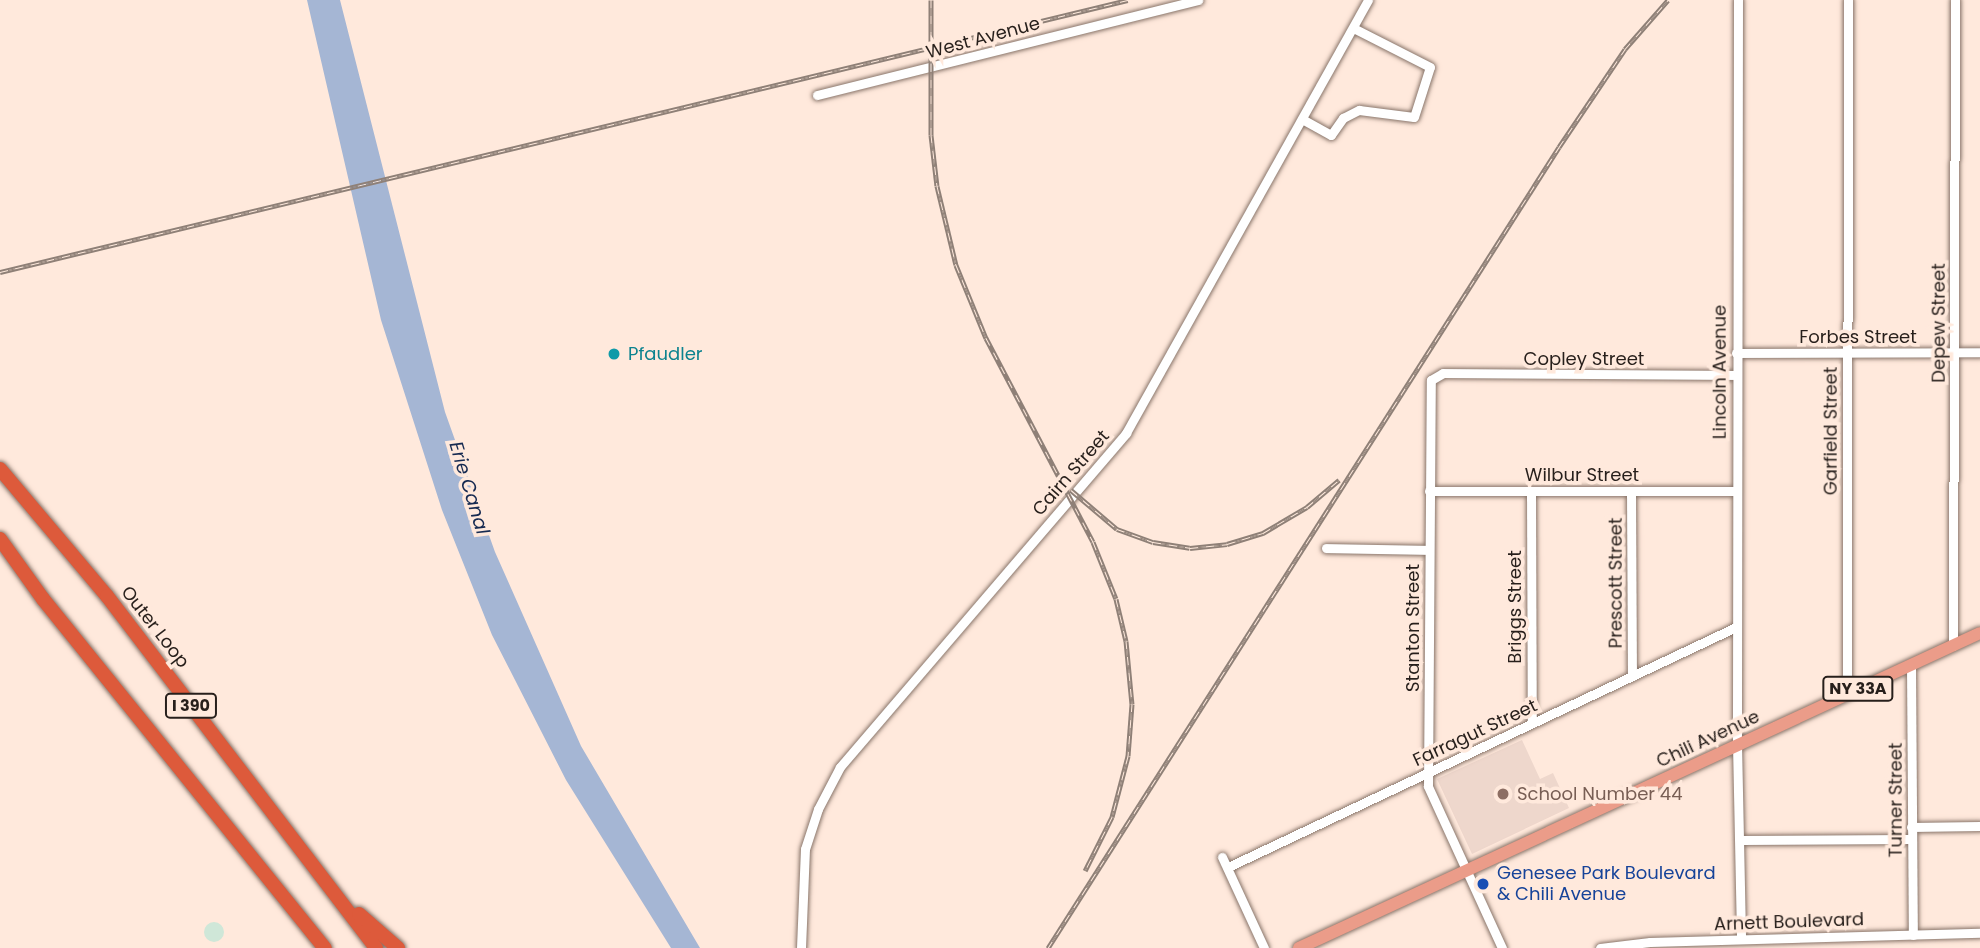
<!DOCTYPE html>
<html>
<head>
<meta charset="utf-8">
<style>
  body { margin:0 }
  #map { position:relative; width:1980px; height:948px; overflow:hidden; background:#ffe9dc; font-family:Poppins,sans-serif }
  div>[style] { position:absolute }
  .education>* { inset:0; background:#eed7cc }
  .green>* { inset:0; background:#cfe7d8 }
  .round { border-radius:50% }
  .water>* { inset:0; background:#a5b6d4 }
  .roads { filter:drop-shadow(0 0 2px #89756a) drop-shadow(0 0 2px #89756a) }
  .minor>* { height:9px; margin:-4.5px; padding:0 4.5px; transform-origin:4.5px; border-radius:4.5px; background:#fff }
  .major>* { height:12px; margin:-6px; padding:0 6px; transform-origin:6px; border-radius:6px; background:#eb9c89 }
  .highway>* { height:14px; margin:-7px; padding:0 7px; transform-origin:7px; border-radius:7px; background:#dd5a3b }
  .rail>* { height:5px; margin-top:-2.5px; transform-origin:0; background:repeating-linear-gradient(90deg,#ffe9dc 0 8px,#8f8077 0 16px); box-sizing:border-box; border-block:2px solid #8f8077 }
  .dots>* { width:19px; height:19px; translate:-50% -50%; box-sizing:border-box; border:4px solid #ffe9dc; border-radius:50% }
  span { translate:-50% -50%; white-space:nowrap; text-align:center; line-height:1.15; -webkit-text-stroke:7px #ffe9dc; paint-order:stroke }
  .shield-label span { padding:2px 5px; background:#ffe9dc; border:2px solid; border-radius:5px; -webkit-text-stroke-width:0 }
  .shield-label { font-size:16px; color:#271f1b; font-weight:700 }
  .street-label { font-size:18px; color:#271f1b }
  .culture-label { font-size:18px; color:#0d838f }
  .left { translate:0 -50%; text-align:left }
  .education-label { font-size:18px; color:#785e54 }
  .transit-label { font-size:18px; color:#164399 }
  .water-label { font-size:19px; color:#162a51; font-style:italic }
</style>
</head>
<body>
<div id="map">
  <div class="education">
    <div style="clip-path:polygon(1522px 740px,1540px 779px,1553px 773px,1569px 808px,1472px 854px,1437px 779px)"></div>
  </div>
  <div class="green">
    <div class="round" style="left:204px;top:922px;width:20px;height:20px"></div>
  </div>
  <div class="water">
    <div style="clip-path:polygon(307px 0,340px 0,445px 412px,495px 552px,581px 746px,700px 948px,671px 948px,566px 780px,492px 635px,442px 510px,381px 320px)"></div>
  </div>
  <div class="roads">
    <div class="minor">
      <div style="left:1738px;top:0;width:744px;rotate:90.08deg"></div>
      <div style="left:1737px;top:744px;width:195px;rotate:88.8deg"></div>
      <div style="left:817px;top:95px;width:393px;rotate:-14deg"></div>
      <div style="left:1302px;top:119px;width:33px;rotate:29deg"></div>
      <div style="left:1331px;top:135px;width:21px;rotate:-55deg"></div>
      <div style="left:1343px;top:118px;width:18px;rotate:-27deg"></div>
      <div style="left:1359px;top:110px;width:55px;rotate:7.3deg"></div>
      <div style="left:1414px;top:117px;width:52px;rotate:-72.3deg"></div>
      <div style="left:1430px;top:67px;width:86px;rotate:-153.1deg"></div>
      <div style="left:1736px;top:353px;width:244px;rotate:-0.2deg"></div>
      <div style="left:1429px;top:491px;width:307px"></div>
      <div style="left:1531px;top:491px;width:232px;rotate:89.8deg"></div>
      <div style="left:1631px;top:491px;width:185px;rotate:89.7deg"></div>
      <div style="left:1326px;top:548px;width:103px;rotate:1.1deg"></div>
      <div style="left:1953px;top:646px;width:646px;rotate:-89.82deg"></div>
      <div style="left:1911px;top:665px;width:270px;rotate:89.6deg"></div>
      <div style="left:1847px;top:694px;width:694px;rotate:-89.92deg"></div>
      <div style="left:1911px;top:827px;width:69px;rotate:-0.8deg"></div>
      <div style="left:1741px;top:840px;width:170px;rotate:-0.3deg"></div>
      <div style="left:1222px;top:857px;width:100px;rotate:65.2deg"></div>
      <div style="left:1228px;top:867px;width:562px;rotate:-25.29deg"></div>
      <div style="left:801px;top:948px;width:99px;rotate:-87.7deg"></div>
      <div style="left:805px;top:849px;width:42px;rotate:-72deg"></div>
      <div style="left:818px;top:809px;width:47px;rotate:-62.4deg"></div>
      <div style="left:840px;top:767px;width:440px;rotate:-49.4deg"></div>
      <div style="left:1126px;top:433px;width:496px;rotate:-60.8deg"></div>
      <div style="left:1502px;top:948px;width:178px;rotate:-114.6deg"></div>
      <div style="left:1428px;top:786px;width:406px;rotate:-89.6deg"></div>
      <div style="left:1431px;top:380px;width:14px;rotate:-30deg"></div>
      <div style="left:1443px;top:373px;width:293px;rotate:0.4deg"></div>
      <div style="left:1600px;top:948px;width:50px;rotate:-6.8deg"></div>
      <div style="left:1650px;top:942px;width:330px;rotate:-1.6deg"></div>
    </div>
    <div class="major">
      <div style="left:1299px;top:948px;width:750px;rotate:-24.82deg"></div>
    </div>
    <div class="highway">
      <div style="left:0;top:469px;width:166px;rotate:49.9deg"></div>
      <div style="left:107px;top:596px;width:443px;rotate:52.6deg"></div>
      <div style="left:0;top:539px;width:74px;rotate:54.4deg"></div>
      <div style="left:43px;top:599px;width:449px;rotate:51.1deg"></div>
      <div style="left:359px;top:914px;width:52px;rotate:41.1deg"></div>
    </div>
  </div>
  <div class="rail">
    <div style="left:931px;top:0;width:135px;rotate:90deg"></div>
    <div style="left:931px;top:135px;width:51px;rotate:83.3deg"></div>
    <div style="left:937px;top:186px;width:81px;rotate:76.5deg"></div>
    <div style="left:956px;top:265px;width:79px;rotate:67.7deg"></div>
    <div style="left:986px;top:338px;width:230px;rotate:62.3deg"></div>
    <div style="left:1093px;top:542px;width:61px;rotate:68deg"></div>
    <div style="left:1116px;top:599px;width:43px;rotate:76.6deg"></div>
    <div style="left:1126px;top:641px;width:63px;rotate:84.6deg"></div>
    <div style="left:1132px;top:704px;width:52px;rotate:94.4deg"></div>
    <div style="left:1128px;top:756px;width:63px;rotate:104.7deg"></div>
    <div style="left:1112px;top:817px;width:60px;rotate:116.6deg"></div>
    <div style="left:0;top:272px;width:1160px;rotate:-13.56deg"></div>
    <div style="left:1071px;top:490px;width:60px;rotate:40.3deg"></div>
    <div style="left:1117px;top:529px;width:38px;rotate:20deg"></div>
    <div style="left:1153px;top:542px;width:37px;rotate:9deg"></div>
    <div style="left:1190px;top:548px;width:37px;rotate:-6deg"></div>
    <div style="left:1227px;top:544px;width:38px;rotate:-17deg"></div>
    <div style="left:1263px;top:533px;width:51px;rotate:-30.6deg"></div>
    <div style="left:1307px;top:507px;width:42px;rotate:-40.2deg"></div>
    <div style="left:1048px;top:948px;width:950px;rotate:-57.46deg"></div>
    <div style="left:1559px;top:147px;width:118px;rotate:-56deg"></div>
    <div style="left:1625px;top:49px;width:65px;rotate:-48.7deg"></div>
  </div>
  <div class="dots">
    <div style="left:614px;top:354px;background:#0f9aa8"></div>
    <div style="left:1503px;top:794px;background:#8d6e63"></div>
    <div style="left:1483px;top:884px;background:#1a4fb4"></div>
  </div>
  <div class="shield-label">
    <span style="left:1858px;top:689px">NY 33A</span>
    <span style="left:191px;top:706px">I 390</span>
  </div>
  <div class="street-label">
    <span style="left:983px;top:38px;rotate:-15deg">West Avenue</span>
    <span style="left:1939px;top:323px;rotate:-90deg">Depew Street</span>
    <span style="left:1858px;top:337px">Forbes Street</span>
    <span style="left:1584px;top:359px">Copley Street</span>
    <span style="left:1720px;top:372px;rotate:-90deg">Lincoln Avenue</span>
    <span style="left:1831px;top:431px;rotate:-90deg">Garfield Street</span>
    <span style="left:1071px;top:473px;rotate:-49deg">Cairn Street</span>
    <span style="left:1582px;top:475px">Wilbur Street</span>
    <span style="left:1616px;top:583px;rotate:-90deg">Prescott Street</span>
    <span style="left:1515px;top:607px;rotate:-90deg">Briggs Street</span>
    <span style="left:155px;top:627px;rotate:52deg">Outer Loop</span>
    <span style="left:1413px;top:628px;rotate:-90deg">Stanton Street</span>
    <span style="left:1475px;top:733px;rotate:-25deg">Farragut Street</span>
    <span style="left:1708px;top:739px;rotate:-25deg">Chili Avenue</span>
    <span style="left:1896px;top:800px;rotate:-90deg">Turner Street</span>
    <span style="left:1789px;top:922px;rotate:-2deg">Arnett Boulevard</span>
  </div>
  <div class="culture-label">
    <span class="left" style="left:628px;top:354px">Pfaudler</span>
  </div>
  <div class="education-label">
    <span class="left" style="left:1517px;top:794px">School Number 44</span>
  </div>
  <div class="transit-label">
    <span class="left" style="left:1497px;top:884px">Genesee Park Boulevard<br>&amp; Chili Avenue</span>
  </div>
  <div class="water-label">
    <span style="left:469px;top:488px;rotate:73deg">Erie Canal</span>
  </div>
</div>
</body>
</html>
